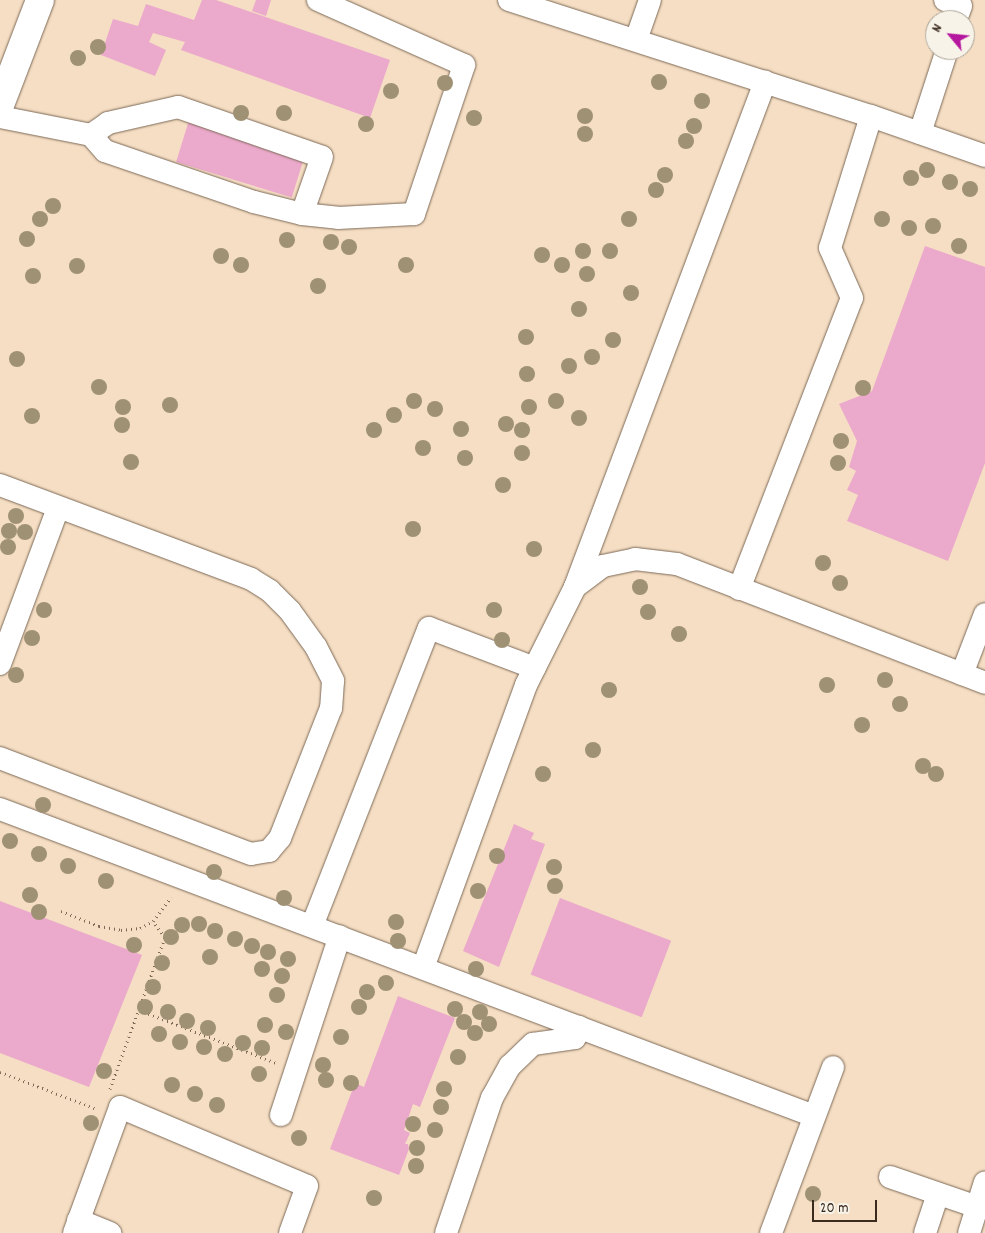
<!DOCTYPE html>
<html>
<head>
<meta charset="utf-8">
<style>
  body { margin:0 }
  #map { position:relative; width:985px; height:1233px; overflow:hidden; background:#f5dec3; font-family:Dekko,sans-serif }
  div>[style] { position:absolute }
  .building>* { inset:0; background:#eba9cb; transform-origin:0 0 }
  .path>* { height:3px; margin-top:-1.5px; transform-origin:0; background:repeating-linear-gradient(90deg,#7c6958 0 1px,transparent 0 5px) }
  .roads { filter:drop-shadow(0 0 1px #7c6958) drop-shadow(0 0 1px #7c6958) }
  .minor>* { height:22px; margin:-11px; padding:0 11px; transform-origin:11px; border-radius:11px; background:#fff }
  .major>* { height:28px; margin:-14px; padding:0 14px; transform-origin:14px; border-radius:14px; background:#fff }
  .trees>* { width:16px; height:16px; margin:-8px; border-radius:50%; background:#9f9173 }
  span { translate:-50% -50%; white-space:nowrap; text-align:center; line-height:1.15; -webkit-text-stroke:4.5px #f7f3e8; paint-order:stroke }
  .north { position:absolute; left:925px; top:10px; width:50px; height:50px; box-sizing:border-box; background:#f7f3e8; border:1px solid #aca397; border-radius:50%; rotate:298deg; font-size:14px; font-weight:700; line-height:20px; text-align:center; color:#3b2a1e }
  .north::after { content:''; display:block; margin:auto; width:18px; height:22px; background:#b5179e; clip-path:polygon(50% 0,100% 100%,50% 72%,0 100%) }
  .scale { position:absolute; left:812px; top:1200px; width:65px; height:22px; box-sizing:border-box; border:2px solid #3b2a1e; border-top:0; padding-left:6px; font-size:15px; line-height:18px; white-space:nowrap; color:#3b2a1e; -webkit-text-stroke:4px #f7f3e8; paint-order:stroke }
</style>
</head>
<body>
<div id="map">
  <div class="building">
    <div style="clip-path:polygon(202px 0,216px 0,390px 60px,370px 118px,181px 50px,185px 42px,153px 33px,149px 42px,166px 50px,155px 76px,101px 55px,113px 19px,138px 26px,146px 4px,194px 20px)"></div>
    <div style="clip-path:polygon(256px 0,271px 0,266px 16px,252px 11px)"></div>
    <div style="left:189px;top:120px;width:121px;height:44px;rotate:17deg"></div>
    <div style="clip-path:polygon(925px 246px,985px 267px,985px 463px,948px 561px,847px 521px,858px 495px,847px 490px,856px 471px,849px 467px,857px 441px,839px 404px,872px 391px)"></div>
    <div style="clip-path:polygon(514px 824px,534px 833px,531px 839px,545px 844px,499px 967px,463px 951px)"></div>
    <div style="left:560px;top:898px;width:119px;height:82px;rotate:21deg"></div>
    <div style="clip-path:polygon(0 901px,142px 955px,89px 1087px,0 1053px)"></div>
    <div style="clip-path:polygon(398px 996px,455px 1018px,420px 1107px,413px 1104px,404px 1130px,410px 1133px,405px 1144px,408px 1144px,409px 1149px,399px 1175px,330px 1149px,355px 1083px,364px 1087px)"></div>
  </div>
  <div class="path">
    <div style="left:61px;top:911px;width:41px;rotate:21.5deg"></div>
    <div style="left:99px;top:926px;width:22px;rotate:10deg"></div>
    <div style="left:121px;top:930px;width:19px;rotate:-6deg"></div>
    <div style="left:140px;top:928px;width:15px;rotate:-28deg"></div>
    <div style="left:139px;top:1010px;width:147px;rotate:21.1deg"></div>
    <div style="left:0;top:1072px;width:104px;rotate:20.9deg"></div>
    <div style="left:110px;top:1089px;width:162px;rotate:-70.1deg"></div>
    <div style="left:165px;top:937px;width:20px;rotate:-127deg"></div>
    <div style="left:153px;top:921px;width:30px;rotate:-53deg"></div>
  </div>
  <div class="roads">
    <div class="minor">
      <div style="left:509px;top:0;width:380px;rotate:17.8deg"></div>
      <div style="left:871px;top:116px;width:121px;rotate:19.3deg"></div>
      <div style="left:945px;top:0;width:17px;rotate:21deg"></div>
      <div style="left:961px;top:6px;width:15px;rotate:110deg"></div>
      <div style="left:636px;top:40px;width:42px;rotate:-70.7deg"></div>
      <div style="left:0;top:117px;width:93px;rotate:11.2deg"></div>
      <div style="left:91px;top:135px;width:21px;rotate:49deg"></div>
      <div style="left:105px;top:151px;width:157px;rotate:18.9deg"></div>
      <div style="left:254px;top:202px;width:49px;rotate:14deg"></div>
      <div style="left:302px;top:214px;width:36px;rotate:6deg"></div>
      <div style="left:338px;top:218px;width:76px;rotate:-3deg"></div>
      <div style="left:414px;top:214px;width:157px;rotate:-71.4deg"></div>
      <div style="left:464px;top:65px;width:160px;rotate:-156deg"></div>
      <div style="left:920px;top:133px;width:87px;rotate:-72deg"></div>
      <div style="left:91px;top:135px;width:21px;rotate:-35deg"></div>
      <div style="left:108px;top:123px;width:72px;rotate:-12.9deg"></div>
      <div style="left:178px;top:107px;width:152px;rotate:19.1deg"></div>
      <div style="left:322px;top:157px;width:60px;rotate:109.3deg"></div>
      <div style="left:0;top:485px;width:268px;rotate:20.5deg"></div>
      <div style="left:251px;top:579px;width:22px;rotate:32deg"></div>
      <div style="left:270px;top:591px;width:28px;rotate:45deg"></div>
      <div style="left:290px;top:611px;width:44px;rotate:54.2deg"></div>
      <div style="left:316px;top:647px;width:38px;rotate:63deg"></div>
      <div style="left:333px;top:681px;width:27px;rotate:94deg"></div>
      <div style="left:331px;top:708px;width:140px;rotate:111.4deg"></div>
      <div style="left:280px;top:838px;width:17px;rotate:130deg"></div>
      <div style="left:269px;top:851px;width:18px;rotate:171deg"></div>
      <div style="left:251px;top:854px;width:269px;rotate:-159.1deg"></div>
      <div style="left:575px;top:587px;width:540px;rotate:-69.38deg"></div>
      <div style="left:739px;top:589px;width:312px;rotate:-68.8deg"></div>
      <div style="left:852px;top:298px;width:55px;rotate:-113.7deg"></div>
      <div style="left:830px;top:248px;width:138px;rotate:-72.7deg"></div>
      <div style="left:0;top:664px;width:166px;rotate:-69.6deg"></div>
      <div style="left:962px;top:674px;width:64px;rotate:-69deg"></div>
      <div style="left:0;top:809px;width:870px;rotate:20.66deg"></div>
      <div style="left:312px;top:926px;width:320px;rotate:-68.6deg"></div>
      <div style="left:429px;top:628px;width:113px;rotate:20.7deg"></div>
      <div style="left:423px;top:968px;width:301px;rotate:-70deg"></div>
      <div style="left:526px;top:685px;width:110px;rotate:-63.4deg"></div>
      <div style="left:575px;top:587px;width:35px;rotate:-37deg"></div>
      <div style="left:603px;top:566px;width:33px;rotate:-12deg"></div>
      <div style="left:635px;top:559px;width:42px;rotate:6.8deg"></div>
      <div style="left:677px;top:564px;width:330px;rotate:21.1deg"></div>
      <div style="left:281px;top:1115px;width:188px;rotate:-71.8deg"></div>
      <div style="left:890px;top:1177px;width:92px;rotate:19deg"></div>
      <div style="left:78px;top:1220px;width:35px;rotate:22deg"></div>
      <div style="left:74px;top:1233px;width:134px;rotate:-69.9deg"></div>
      <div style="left:120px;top:1107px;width:203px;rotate:22.9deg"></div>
      <div style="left:307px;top:1186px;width:50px;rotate:109.9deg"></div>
      <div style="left:446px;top:1233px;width:143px;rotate:-71.2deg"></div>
      <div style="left:492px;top:1098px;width:37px;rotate:-61deg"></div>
      <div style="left:510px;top:1066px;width:32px;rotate:-44deg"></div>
      <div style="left:533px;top:1044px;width:42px;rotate:-8.1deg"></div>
      <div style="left:575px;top:1038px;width:12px;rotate:-70deg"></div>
      <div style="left:771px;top:1233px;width:177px;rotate:-69.5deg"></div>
      <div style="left:925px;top:1233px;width:41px;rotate:-71.6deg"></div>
      <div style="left:969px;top:1233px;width:53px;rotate:-72.6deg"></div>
    </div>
    <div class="major">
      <div style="left:0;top:105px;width:112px;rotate:-69.1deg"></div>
    </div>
  </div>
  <div class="trees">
    <div style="left:98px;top:47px"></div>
    <div style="left:78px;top:58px"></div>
    <div style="left:659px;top:82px"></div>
    <div style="left:445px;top:83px"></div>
    <div style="left:391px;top:91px"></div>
    <div style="left:702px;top:101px"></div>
    <div style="left:241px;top:113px"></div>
    <div style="left:284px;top:113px"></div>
    <div style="left:585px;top:116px"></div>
    <div style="left:474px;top:118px"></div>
    <div style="left:366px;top:124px"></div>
    <div style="left:694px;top:126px"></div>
    <div style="left:585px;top:134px"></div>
    <div style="left:686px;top:141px"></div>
    <div style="left:927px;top:170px"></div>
    <div style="left:665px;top:175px"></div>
    <div style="left:911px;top:178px"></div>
    <div style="left:950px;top:182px"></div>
    <div style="left:970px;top:189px"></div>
    <div style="left:656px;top:190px"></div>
    <div style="left:53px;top:206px"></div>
    <div style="left:40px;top:219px"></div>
    <div style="left:629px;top:219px"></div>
    <div style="left:882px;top:219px"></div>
    <div style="left:933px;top:226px"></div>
    <div style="left:909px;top:228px"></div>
    <div style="left:27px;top:239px"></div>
    <div style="left:287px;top:240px"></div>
    <div style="left:331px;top:242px"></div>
    <div style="left:959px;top:246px"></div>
    <div style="left:349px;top:247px"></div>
    <div style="left:583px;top:251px"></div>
    <div style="left:610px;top:251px"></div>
    <div style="left:542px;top:255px"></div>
    <div style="left:221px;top:256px"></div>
    <div style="left:241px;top:265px"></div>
    <div style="left:406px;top:265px"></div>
    <div style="left:562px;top:265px"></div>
    <div style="left:77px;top:266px"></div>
    <div style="left:587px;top:274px"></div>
    <div style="left:33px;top:276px"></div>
    <div style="left:318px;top:286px"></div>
    <div style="left:631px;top:293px"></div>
    <div style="left:579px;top:309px"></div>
    <div style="left:526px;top:337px"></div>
    <div style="left:613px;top:340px"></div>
    <div style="left:592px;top:357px"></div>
    <div style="left:17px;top:359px"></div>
    <div style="left:569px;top:366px"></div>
    <div style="left:527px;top:374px"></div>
    <div style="left:99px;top:387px"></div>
    <div style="left:863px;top:388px"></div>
    <div style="left:414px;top:401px"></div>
    <div style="left:556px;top:401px"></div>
    <div style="left:170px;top:405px"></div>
    <div style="left:123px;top:407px"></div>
    <div style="left:529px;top:407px"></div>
    <div style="left:435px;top:409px"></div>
    <div style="left:394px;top:415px"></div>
    <div style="left:32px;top:416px"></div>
    <div style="left:579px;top:418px"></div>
    <div style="left:506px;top:424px"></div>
    <div style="left:122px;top:425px"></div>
    <div style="left:461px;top:429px"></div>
    <div style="left:374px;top:430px"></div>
    <div style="left:522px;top:430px"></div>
    <div style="left:841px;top:441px"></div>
    <div style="left:423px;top:448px"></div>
    <div style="left:522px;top:453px"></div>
    <div style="left:465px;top:458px"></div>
    <div style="left:131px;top:462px"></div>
    <div style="left:838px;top:463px"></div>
    <div style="left:503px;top:485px"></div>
    <div style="left:16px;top:516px"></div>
    <div style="left:413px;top:529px"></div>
    <div style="left:9px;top:531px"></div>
    <div style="left:25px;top:532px"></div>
    <div style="left:8px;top:547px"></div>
    <div style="left:534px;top:549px"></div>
    <div style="left:823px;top:563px"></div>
    <div style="left:840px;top:583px"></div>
    <div style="left:640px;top:587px"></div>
    <div style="left:44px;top:610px"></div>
    <div style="left:494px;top:610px"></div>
    <div style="left:648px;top:612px"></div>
    <div style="left:679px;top:634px"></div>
    <div style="left:32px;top:638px"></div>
    <div style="left:502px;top:640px"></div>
    <div style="left:16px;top:675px"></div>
    <div style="left:885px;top:680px"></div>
    <div style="left:827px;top:685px"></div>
    <div style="left:609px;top:690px"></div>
    <div style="left:900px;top:704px"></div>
    <div style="left:862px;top:725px"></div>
    <div style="left:593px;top:750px"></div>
    <div style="left:923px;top:766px"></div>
    <div style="left:543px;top:774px"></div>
    <div style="left:936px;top:774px"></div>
    <div style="left:43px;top:805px"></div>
    <div style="left:10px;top:841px"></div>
    <div style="left:39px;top:854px"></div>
    <div style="left:497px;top:856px"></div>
    <div style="left:68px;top:866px"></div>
    <div style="left:554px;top:867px"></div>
    <div style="left:214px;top:872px"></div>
    <div style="left:106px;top:881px"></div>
    <div style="left:555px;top:886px"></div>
    <div style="left:478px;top:891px"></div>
    <div style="left:30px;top:895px"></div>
    <div style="left:284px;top:898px"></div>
    <div style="left:39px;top:912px"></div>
    <div style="left:396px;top:922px"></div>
    <div style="left:199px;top:924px"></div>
    <div style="left:182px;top:925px"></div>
    <div style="left:215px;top:931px"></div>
    <div style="left:171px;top:937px"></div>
    <div style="left:235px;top:939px"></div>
    <div style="left:398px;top:941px"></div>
    <div style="left:134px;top:945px"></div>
    <div style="left:252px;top:946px"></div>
    <div style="left:268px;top:952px"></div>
    <div style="left:210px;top:957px"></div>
    <div style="left:288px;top:959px"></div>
    <div style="left:162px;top:963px"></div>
    <div style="left:262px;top:969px"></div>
    <div style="left:476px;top:969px"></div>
    <div style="left:282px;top:976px"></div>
    <div style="left:386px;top:983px"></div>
    <div style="left:153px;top:987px"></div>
    <div style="left:367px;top:992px"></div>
    <div style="left:277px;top:995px"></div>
    <div style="left:145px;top:1007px"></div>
    <div style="left:359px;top:1007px"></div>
    <div style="left:455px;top:1009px"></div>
    <div style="left:168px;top:1012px"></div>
    <div style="left:480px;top:1012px"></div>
    <div style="left:187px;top:1021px"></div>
    <div style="left:464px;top:1022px"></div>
    <div style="left:489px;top:1024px"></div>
    <div style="left:265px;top:1025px"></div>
    <div style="left:208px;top:1028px"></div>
    <div style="left:286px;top:1032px"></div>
    <div style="left:475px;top:1033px"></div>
    <div style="left:159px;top:1034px"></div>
    <div style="left:341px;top:1037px"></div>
    <div style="left:180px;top:1042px"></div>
    <div style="left:243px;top:1043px"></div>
    <div style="left:204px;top:1047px"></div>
    <div style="left:262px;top:1048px"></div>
    <div style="left:225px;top:1054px"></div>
    <div style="left:458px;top:1057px"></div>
    <div style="left:323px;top:1065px"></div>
    <div style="left:104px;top:1071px"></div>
    <div style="left:259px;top:1074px"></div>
    <div style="left:326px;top:1080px"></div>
    <div style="left:351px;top:1083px"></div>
    <div style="left:172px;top:1085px"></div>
    <div style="left:444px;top:1089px"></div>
    <div style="left:195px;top:1094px"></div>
    <div style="left:217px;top:1105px"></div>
    <div style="left:441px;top:1107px"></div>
    <div style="left:91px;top:1123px"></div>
    <div style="left:413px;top:1124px"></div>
    <div style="left:435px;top:1130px"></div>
    <div style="left:299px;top:1138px"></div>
    <div style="left:417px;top:1148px"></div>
    <div style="left:416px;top:1166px"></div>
    <div style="left:813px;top:1194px"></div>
    <div style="left:374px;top:1198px"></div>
  </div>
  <div class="north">N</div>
  <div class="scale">20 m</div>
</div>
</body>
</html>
